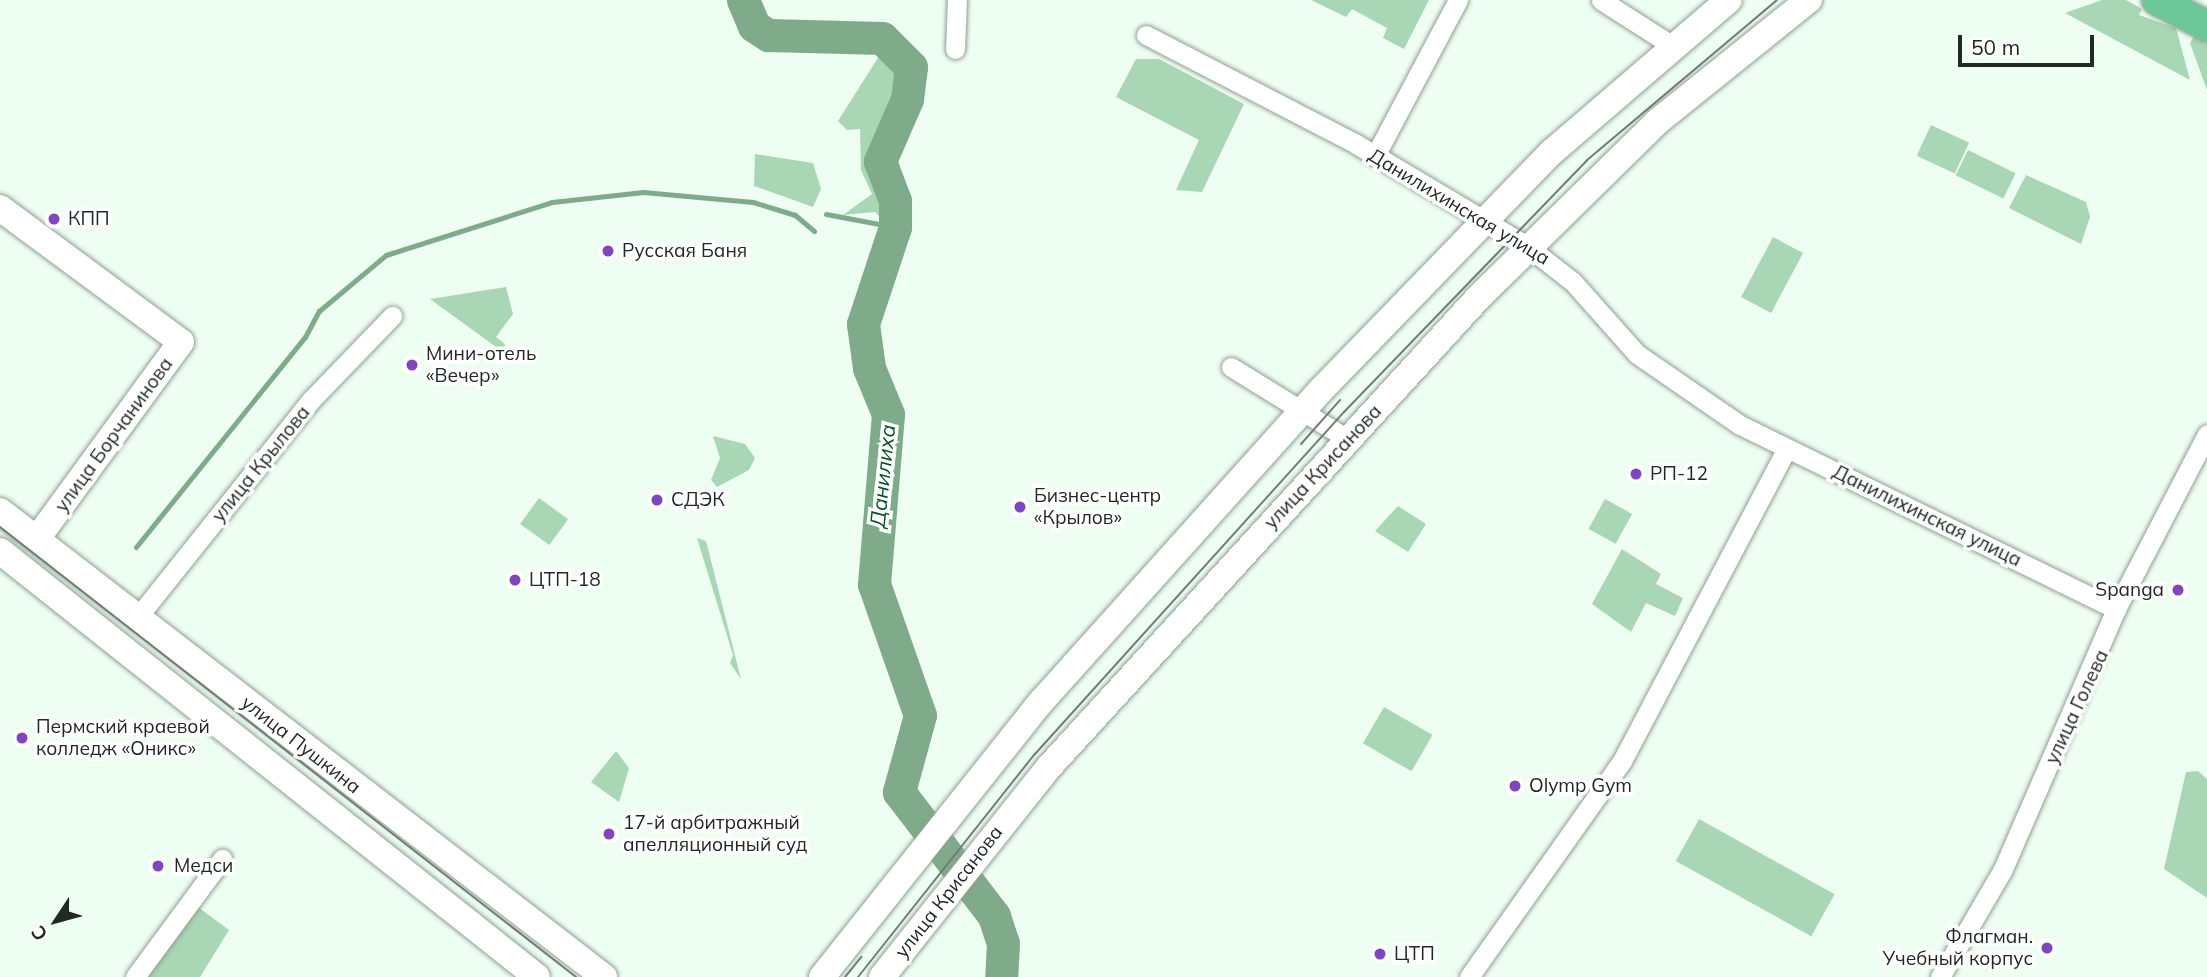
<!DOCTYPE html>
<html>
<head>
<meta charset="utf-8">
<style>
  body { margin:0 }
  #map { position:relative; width:2207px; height:977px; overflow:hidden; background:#eefef2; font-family:Mulish,sans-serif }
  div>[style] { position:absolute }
  .green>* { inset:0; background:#a9d6b4; transform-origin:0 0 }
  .stream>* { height:5px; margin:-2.5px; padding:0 2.5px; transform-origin:2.5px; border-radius:2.5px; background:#7fab8a }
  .river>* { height:33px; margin:-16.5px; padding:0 16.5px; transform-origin:16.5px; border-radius:16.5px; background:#7fab8a }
  .roads { filter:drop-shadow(0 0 2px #8f9e92) drop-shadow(0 0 2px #8f9e92) }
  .street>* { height:19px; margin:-9.5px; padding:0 9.5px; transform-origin:9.5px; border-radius:9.5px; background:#fff }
  .secondary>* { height:26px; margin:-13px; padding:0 13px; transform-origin:13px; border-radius:13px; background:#fff }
  .primary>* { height:30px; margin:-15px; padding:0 15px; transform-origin:15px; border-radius:15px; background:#6dc899 }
  .tram>* { height:2px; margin:-1px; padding:0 1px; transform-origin:1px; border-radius:1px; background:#727b74 }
  .dots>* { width:19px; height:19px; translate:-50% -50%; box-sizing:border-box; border:4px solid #fff; border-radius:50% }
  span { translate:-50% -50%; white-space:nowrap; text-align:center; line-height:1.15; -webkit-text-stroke:7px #fff; paint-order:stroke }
  .street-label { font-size:19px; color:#222824 }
  .poi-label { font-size:19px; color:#222824 }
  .left { translate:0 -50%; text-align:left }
  .right { translate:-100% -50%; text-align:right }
  .water-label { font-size:21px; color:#065228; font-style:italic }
  .north { position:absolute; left:21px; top:886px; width:70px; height:70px; -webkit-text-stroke:5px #fff; paint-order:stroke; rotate:234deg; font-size:19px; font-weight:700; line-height:28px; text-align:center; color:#222824 }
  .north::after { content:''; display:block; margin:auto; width:24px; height:32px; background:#222824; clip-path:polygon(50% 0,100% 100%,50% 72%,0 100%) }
  .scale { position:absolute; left:1958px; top:35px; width:136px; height:32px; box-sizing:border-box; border:4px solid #222824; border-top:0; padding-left:9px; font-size:21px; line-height:24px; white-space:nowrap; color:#222824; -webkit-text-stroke:5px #fff; paint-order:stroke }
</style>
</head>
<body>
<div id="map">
  <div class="green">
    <div style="clip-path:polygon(1311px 0,1429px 0,1404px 49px,1383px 38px,1387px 28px,1352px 9px,1346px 17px)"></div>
    <div style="clip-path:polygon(2102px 0,2126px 0,2142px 9px,2139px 15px,2176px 28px,2190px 80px,2065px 13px)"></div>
    <div style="clip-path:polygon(2196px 33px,2207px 39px,2207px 90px,2190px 43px)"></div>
    <div style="clip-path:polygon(886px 45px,906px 64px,908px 78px,878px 155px,894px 209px,892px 221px,884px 222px,875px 212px,843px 215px,872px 194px,861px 170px,860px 129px,847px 130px,838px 121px)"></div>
    <div style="clip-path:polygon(1136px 59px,1159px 59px,1244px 104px,1202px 192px,1176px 190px,1199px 140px,1116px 97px)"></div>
    <div style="left:1931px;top:125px;width:42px;height:34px;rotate:25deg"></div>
    <div style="left:1968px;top:150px;width:53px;height:28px;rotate:26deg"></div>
    <div style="clip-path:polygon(755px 154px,813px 163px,821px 189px,813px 207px,754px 186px)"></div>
    <div style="clip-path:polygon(2026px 175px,2086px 202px,2090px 217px,2081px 244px,2009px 208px)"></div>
    <div style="left:1773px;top:237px;width:34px;height:68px;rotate:28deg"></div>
    <div style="clip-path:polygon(506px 287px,513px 314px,496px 337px,505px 344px,503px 352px,430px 299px)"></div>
    <div style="clip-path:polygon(713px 436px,745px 444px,755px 458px,749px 470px,717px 487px,711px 480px,720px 458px)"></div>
    <div style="left:539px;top:498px;width:36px;height:32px;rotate:36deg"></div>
    <div style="left:1605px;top:499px;width:31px;height:34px;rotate:29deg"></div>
    <div style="clip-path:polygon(1398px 506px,1426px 524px,1408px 552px,1375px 531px)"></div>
    <div style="clip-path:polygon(697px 538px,706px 541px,741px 679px,730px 663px,733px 655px)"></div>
    <div style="clip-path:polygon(1622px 549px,1661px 574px,1656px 584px,1683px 598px,1675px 616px,1646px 603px,1631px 632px,1592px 604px)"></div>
    <div style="left:1384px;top:707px;width:56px;height:42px;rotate:30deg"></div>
    <div style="clip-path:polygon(616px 751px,629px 768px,619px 802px,591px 782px)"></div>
    <div style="clip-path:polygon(2198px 771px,2207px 779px,2207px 898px,2164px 869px,2186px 772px)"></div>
    <div style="left:1699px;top:819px;width:155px;height:48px;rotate:29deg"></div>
    <div style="clip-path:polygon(198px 907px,229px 930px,200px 977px,146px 977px)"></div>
  </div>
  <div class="stream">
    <div style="left:826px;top:214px;width:70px;rotate:10.7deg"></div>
    <div style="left:136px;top:547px;width:270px;rotate:-51.2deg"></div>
    <div style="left:305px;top:337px;width:30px;rotate:-62deg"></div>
    <div style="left:319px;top:311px;width:87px;rotate:-39.9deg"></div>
    <div style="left:386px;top:255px;width:174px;rotate:-17.7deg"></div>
    <div style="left:552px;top:202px;width:92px;rotate:-6.3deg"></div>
    <div style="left:643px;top:192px;width:110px;rotate:5.2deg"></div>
    <div style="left:753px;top:202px;width:44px;rotate:17.2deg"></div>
    <div style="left:795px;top:215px;width:25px;rotate:40deg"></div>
  </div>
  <div class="river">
    <div style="left:743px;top:0;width:28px;rotate:67deg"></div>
    <div style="left:754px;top:26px;width:17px;rotate:33deg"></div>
    <div style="left:768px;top:35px;width:114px;rotate:1.5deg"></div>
    <div style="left:882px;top:38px;width:41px;rotate:45deg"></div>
    <div style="left:911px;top:67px;width:32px;rotate:97deg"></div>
    <div style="left:907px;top:99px;width:68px;rotate:113.5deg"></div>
    <div style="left:880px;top:161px;width:43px;rotate:69.4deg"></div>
    <div style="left:895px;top:201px;width:26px;rotate:90deg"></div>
    <div style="left:895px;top:227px;width:102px;rotate:108.3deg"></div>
    <div style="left:863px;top:324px;width:44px;rotate:82.2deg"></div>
    <div style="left:869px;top:368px;width:50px;rotate:67.6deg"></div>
    <div style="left:888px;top:414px;width:171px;rotate:94.7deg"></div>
    <div style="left:874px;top:584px;width:139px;rotate:70.7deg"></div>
    <div style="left:920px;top:715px;width:80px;rotate:105.3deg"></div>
    <div style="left:899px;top:792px;width:156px;rotate:52.5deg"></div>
    <div style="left:994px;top:916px;width:28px;rotate:72deg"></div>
    <div style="left:1003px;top:943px;width:34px;rotate:93deg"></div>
  </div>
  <div class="roads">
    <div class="street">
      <div style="left:1601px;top:0;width:85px;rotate:32.6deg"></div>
      <div style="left:1146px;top:35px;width:237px;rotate:27.4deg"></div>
      <div style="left:1356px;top:144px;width:199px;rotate:30.8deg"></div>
      <div style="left:1527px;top:246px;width:58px;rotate:38deg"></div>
      <div style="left:1573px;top:282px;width:96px;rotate:48.4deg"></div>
      <div style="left:1637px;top:354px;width:125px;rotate:34.6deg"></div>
      <div style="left:1740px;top:425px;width:419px;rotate:26.1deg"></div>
      <div style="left:955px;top:49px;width:49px;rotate:-87.7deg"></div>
      <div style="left:1375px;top:156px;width:177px;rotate:-62deg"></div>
      <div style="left:1231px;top:367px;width:139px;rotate:31.7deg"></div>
      <div style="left:137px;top:618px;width:279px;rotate:-51.4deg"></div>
      <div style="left:311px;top:400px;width:117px;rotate:-46deg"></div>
      <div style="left:135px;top:977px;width:147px;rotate:-53.6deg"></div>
      <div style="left:1469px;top:977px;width:265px;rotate:-54.7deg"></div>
      <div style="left:1622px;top:761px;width:352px;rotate:-62.2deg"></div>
      <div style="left:1940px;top:977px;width:125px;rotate:-59.7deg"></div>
      <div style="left:2003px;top:869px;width:283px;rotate:-66.5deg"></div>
      <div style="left:2116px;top:609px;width:197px;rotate:-62.5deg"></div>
    </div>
    <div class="secondary">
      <div style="left:0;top:208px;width:225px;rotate:36.5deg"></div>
      <div style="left:181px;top:342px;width:244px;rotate:126.2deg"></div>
      <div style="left:0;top:511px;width:763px;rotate:37.65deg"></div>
      <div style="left:0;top:551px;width:685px;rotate:38.42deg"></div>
      <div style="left:822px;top:977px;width:352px;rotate:-51.5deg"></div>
      <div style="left:1041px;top:702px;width:419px;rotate:-48.1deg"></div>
      <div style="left:1321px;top:390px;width:332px;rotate:-45.9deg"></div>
      <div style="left:1552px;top:152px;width:233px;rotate:-40.7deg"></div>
      <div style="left:882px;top:977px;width:270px;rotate:-51.5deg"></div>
      <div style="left:1050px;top:766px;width:636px;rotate:-47.55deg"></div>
      <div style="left:1479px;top:297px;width:250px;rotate:-44.5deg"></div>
      <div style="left:1657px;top:122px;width:195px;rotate:-38.8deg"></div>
    </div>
    <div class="primary">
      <div style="left:2157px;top:0;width:56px;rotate:27.5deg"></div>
    </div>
  </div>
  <div class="tram">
    <div style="left:1301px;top:444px;width:59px;rotate:-48.4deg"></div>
    <div style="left:0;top:527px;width:731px;rotate:38deg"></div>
    <div style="left:845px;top:977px;width:26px;rotate:-51deg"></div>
    <div style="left:858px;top:977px;width:285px;rotate:-51.6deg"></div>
    <div style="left:1035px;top:754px;width:461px;rotate:-47.9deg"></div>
    <div style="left:1344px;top:412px;width:350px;rotate:-46deg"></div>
    <div style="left:1587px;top:160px;width:248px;rotate:-40.1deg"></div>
  </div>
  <div class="dots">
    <div style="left:54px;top:219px;background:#7f47be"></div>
    <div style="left:608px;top:251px;background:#7f47be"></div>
    <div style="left:412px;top:365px;background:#7f47be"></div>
    <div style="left:1636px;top:474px;background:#7f47be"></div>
    <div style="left:657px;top:500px;background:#7f47be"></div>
    <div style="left:1020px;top:507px;background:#7f47be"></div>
    <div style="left:515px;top:580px;background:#7f47be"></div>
    <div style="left:2178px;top:590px;background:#7f47be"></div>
    <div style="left:22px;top:738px;background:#7f47be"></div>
    <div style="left:1515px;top:786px;background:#7f47be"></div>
    <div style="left:609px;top:834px;background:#7f47be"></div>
    <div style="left:158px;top:866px;background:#7f47be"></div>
    <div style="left:2047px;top:948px;background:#7f47be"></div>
    <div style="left:1380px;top:954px;background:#7f47be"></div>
  </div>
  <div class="street-label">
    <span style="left:1459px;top:207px;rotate:31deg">Данилихинская улица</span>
    <span style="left:114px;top:435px;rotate:-54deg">улица Борчанинова</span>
    <span style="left:261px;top:464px;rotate:-51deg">улица Крылова</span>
    <span style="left:1323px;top:467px;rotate:-47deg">улица Крисанова</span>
    <span style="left:1927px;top:516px;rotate:26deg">Данилихинская улица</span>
    <span style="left:2077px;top:707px;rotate:-65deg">улица Голева</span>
    <span style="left:301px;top:745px;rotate:38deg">улица Пушкина</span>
    <span style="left:949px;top:892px;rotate:-52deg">улица Крисанова</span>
  </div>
  <div class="poi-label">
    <span class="left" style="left:68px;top:219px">КПП</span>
    <span class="left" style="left:622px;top:251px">Русская Баня</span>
    <span class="left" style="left:426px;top:365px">Мини-отель<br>«Вечер»</span>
    <span class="left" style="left:1650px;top:474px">РП-12</span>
    <span class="left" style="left:1034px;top:507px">Бизнес-центр<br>«Крылов»</span>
    <span class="left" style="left:671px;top:500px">СДЭК</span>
    <span class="left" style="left:529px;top:580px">ЦТП-18</span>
    <span class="right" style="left:2164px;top:590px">Spanga</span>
    <span class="left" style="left:36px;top:738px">Пермский краевой<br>колледж «Оникс»</span>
    <span class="left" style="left:1529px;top:786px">Olymp Gym</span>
    <span class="left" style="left:623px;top:834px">17-й арбитражный<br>апелляционный суд</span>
    <span class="left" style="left:174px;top:866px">Медси</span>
    <span class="right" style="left:2033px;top:948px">Флагман.<br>Учебный корпус</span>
    <span class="left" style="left:1394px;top:954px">ЦТП</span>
  </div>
  <div class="water-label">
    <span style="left:882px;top:476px;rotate:-84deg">Данилиха</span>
  </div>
  <div class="north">С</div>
  <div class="scale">50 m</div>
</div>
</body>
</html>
